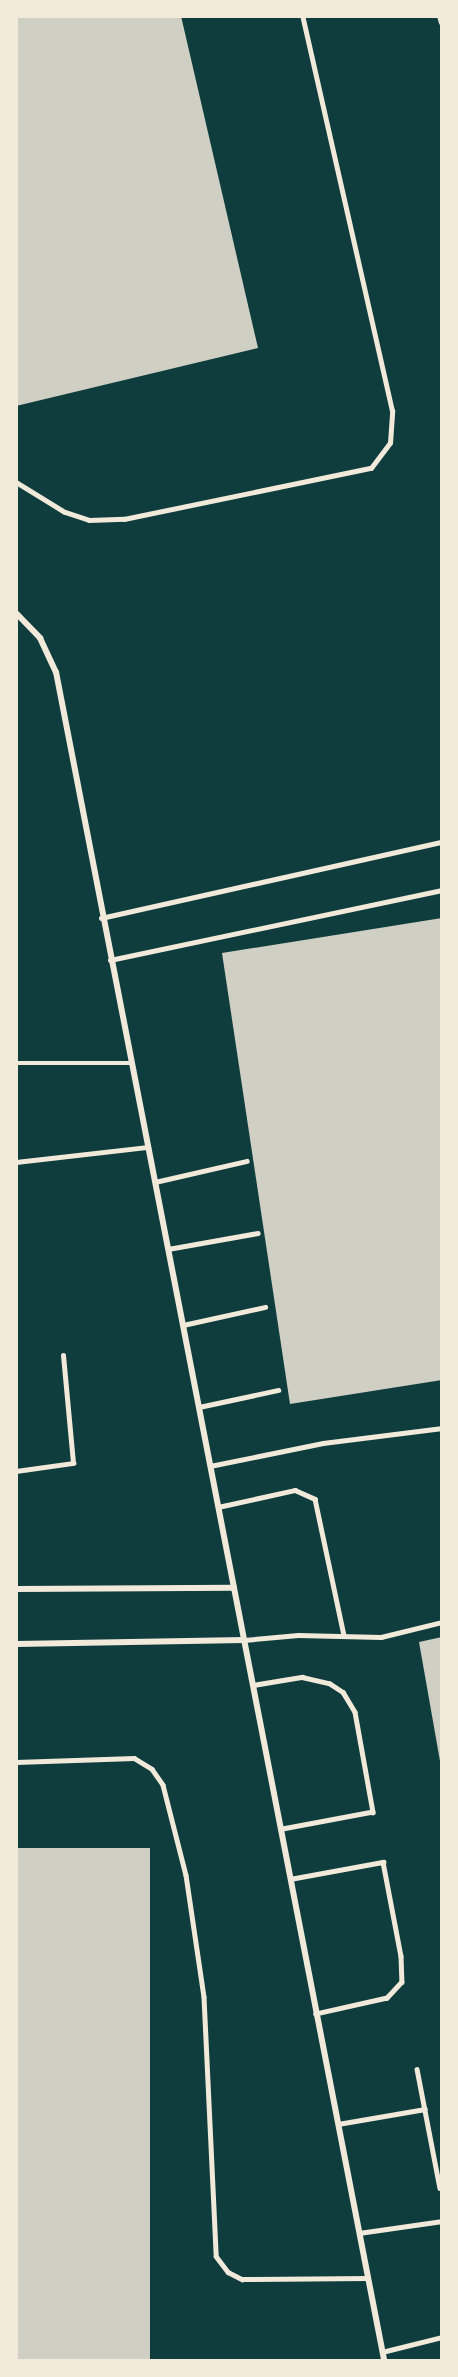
<!DOCTYPE html>
<html>
<head>
<meta charset="utf-8">
<style>
  body { margin:0 }
  #map { position:relative; width:458px; height:2377px; overflow:hidden; background:#0f3d3e; font-family:Poppins,sans-serif }
  div>[style] { position:absolute }
  .building>* { inset:0; background:#cfcfc3; transform-origin:0 0 }
  .service>* { height:4.5px; margin:-2.25px; padding:0 2.25px; transform-origin:2.25px; border-radius:2.25px; background:#f1e9da }
  .minor>* { height:6px; margin:-3px; padding:0 3px; transform-origin:3px; border-radius:3px; background:#f1e9da }
  span { translate:-50% -50%; white-space:nowrap; text-align:center; line-height:1.15; -webkit-text-stroke:4.5px #f1e9da; paint-order:stroke }
  .frame { position:absolute; inset:0; border:18px solid #f1e9da; pointer-events:none }
</style>
</head>
<body>
<div id="map">
  <div class="building">
    <div style="clip-path:polygon(16px 16px,181px 16px,258px 348px,16px 406px)"></div>
    <div style="clip-path:polygon(442px 918px,442px 1380px,290px 1404px,222px 953px)"></div>
    <div style="clip-path:polygon(442px 1637px,442px 1760px,440px 1761px,419px 1642px)"></div>
    <div style="left:150px;top:1848px;width:512px;height:134px;rotate:90deg"></div>
  </div>
  <div class="service">
    <div style="left:16px;top:482px;width:57px;rotate:31.5deg"></div>
    <div style="left:65px;top:512px;width:25px;rotate:18deg"></div>
    <div style="left:89px;top:520px;width:35px;rotate:-2deg"></div>
    <div style="left:124px;top:519px;width:252px;rotate:-11.7deg"></div>
    <div style="left:371px;top:468px;width:31px;rotate:-53deg"></div>
    <div style="left:390px;top:443px;width:32px;rotate:-86deg"></div>
    <div style="left:392px;top:411px;width:405px;rotate:-102.8deg"></div>
    <div style="left:101px;top:918px;width:349px;rotate:-12.6deg"></div>
    <div style="left:110px;top:960px;width:339px;rotate:-11.9deg"></div>
    <div style="left:16px;top:1063px;width:116px"></div>
    <div style="left:16px;top:1162px;width:133px;rotate:-6.5deg"></div>
    <div style="left:155px;top:1182px;width:94px;rotate:-12.9deg"></div>
    <div style="left:168px;top:1249px;width:91px;rotate:-10.1deg"></div>
    <div style="left:183px;top:1325px;width:84px;rotate:-12.4deg"></div>
    <div style="left:199px;top:1407px;width:81px;rotate:-12.1deg"></div>
    <div style="left:210px;top:1466px;width:115px;rotate:-11.5deg"></div>
    <div style="left:323px;top:1443px;width:120px;rotate:-7.2deg"></div>
    <div style="left:16px;top:1471px;width:58px;rotate:-8deg"></div>
    <div style="left:73px;top:1463px;width:108px;rotate:-95.3deg"></div>
    <div style="left:218px;top:1507px;width:79px;rotate:-12.4deg"></div>
    <div style="left:295px;top:1490px;width:22px;rotate:24deg"></div>
    <div style="left:315px;top:1499px;width:139px;rotate:78deg"></div>
    <div style="left:244px;top:1640px;width:54px;rotate:-5.3deg"></div>
    <div style="left:298px;top:1635px;width:83px;rotate:1.4deg"></div>
    <div style="left:381px;top:1637px;width:63px;rotate:-13.8deg"></div>
    <div style="left:253px;top:1685px;width:50px;rotate:-9.3deg"></div>
    <div style="left:302px;top:1677px;width:28px;rotate:13deg"></div>
    <div style="left:329px;top:1683px;width:17px;rotate:33deg"></div>
    <div style="left:343px;top:1692px;width:23px;rotate:59deg"></div>
    <div style="left:355px;top:1712px;width:102px;rotate:79.8deg"></div>
    <div style="left:373px;top:1812px;width:93px;rotate:169.4deg"></div>
    <div style="left:16px;top:1762px;width:118px;rotate:-1.9deg"></div>
    <div style="left:134px;top:1758px;width:21px;rotate:31deg"></div>
    <div style="left:152px;top:1769px;width:19px;rotate:55deg"></div>
    <div style="left:163px;top:1785px;width:93px;rotate:75.7deg"></div>
    <div style="left:186px;top:1875px;width:123px;rotate:81.6deg"></div>
    <div style="left:204px;top:1997px;width:259px;rotate:87.3deg"></div>
    <div style="left:216px;top:2256px;width:20px;rotate:53deg"></div>
    <div style="left:228px;top:2272px;width:16px;rotate:27deg"></div>
    <div style="left:242px;top:2279px;width:126px;rotate:-0.5deg"></div>
    <div style="left:290px;top:1879px;width:95px;rotate:-10.4deg"></div>
    <div style="left:383px;top:1862px;width:96px;rotate:79.2deg"></div>
    <div style="left:401px;top:1956px;width:26px;rotate:88deg"></div>
    <div style="left:402px;top:1982px;width:22px;rotate:133deg"></div>
    <div style="left:387px;top:1998px;width:73px;rotate:167.3deg"></div>
    <div style="left:417px;top:2069px;width:121px;rotate:79.1deg"></div>
    <div style="left:338px;top:2124px;width:88px;rotate:-9.8deg"></div>
    <div style="left:359px;top:2233px;width:84px;rotate:-8.2deg"></div>
    <div style="left:382px;top:2352px;width:62px;rotate:-14deg"></div>
  </div>
  <div class="minor">
    <div style="left:440px;top:16px;width:7px;rotate:74deg"></div>
    <div style="left:16px;top:613px;width:35px;rotate:46deg"></div>
    <div style="left:40px;top:638px;width:38px;rotate:65deg"></div>
    <div style="left:56px;top:672px;width:1720px;rotate:79deg"></div>
    <div style="left:16px;top:1589px;width:218px;rotate:-0.3deg"></div>
    <div style="left:16px;top:1644px;width:228px;rotate:-1deg"></div>
  </div>
  <div class="frame"></div>
</div>
</body>
</html>
